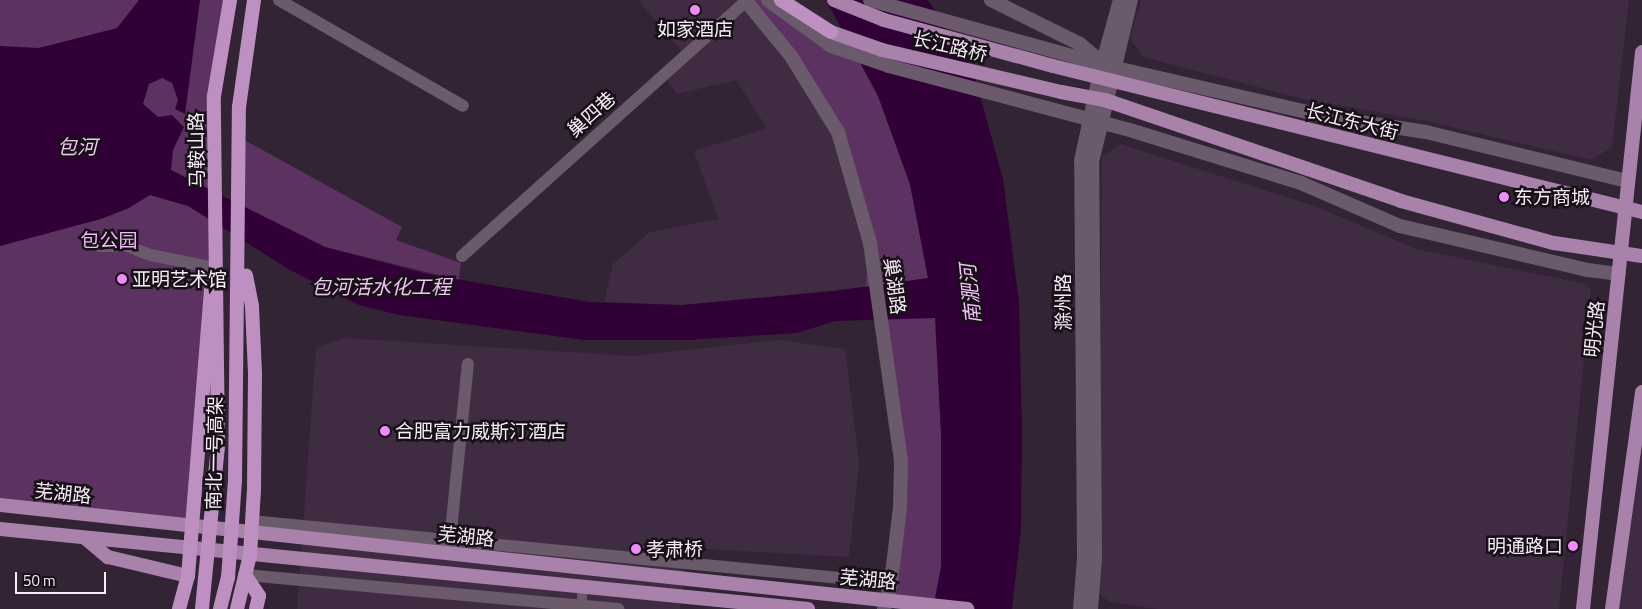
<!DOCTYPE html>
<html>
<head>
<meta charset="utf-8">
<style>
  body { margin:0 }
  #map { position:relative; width:1642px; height:609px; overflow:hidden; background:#332435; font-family:"Titillium Web","Noto Sans SC",sans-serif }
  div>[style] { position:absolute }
  .built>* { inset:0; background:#3f2c42 }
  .green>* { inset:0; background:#5c3261 }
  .water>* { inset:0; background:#300036 }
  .pedestrian>* { height:10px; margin:-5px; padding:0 5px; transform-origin:5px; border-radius:5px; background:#6b596c }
  .minor>* { height:12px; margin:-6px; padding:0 6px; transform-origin:6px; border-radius:6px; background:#6b596c }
  .tertiary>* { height:14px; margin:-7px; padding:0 7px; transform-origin:7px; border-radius:7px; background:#6b596c }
  .secondary>* { height:14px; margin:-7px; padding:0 7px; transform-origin:7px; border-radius:7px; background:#6b596c }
  .primary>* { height:14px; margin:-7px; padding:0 7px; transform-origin:7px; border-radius:7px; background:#a982ac }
  .trunk>* { height:14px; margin:-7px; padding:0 7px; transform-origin:7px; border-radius:7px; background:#be90c2 }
  .dots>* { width:14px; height:14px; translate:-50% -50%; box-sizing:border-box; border:2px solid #171017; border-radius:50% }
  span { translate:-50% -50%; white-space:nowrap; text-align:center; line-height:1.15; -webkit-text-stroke:5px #171017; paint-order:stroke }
  .poi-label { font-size:19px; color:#f6ecf7 }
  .left { translate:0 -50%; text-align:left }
  .right { translate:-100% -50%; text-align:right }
  .street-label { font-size:19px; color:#f6ecf7 }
  .park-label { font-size:19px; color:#f3b7fa }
  .water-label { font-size:20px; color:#f0c3f5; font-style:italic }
  .scale { position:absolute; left:15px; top:572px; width:91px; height:22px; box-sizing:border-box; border:2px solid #f6ecf7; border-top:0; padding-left:6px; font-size:15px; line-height:18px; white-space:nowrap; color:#f6ecf7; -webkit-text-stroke:4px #171017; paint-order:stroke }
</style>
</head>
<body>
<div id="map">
  <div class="built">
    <div style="clip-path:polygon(638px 0,745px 0,826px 109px,870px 243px,865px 287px,682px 305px,604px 302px,613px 264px,650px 232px,718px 219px,694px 151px,767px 128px,736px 80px,677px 94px,664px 75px,685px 55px)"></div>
    <div style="clip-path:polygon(1141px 0,1629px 0,1612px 147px,1592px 160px,1427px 121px,1304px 99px,1143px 57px,1130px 38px)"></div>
    <div style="clip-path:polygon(1120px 144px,1317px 207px,1416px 249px,1585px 284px,1591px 289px,1559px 609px,1157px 609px,1108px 601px,1098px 592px,1102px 157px)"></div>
    <div style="clip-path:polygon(344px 338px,632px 356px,778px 340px,845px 349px,859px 463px,849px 557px,686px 548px,680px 609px,297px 609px,316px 348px)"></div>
    <div style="clip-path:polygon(1642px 392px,1642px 609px,1612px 609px)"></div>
  </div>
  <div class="green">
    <div style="clip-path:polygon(0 0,230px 0,214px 96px,217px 246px,192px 524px,0 505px)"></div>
    <div style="clip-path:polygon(746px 0,768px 0,858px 55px,878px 96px,910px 184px,936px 317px,941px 434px,941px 567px,934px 605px,887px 600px,900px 507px,887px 352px,865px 287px,870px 243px,846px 151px)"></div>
    <div style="clip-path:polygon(239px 137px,402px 227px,396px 240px,461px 263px,459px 280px,325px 247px,239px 205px)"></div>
  </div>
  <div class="water">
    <div style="clip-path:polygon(139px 0,200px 0,185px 114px,175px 109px,178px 100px,172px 83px,162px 78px,149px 84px,143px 104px,158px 117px,172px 115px,184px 127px,173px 150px,171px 170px,325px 247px,427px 274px,590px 302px,682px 305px,835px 291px,928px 278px,910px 184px,878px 96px,826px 0,928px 0,973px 70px,1003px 179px,1019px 302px,1022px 429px,1021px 529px,1012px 609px,933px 609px,941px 567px,941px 434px,935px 318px,835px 321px,797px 333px,688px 340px,584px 340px,399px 315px,359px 305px,290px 270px,188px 206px,150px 195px,129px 208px,101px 219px,0 246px,0 46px,39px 48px,117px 28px)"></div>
  </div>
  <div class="pedestrian">
    <div style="left:581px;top:609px;width:22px;rotate:-85deg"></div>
  </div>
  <div class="minor">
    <div style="left:279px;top:0;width:212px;rotate:29.9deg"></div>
    <div style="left:99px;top:246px;width:28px"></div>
    <div style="left:127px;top:246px;width:26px;rotate:21deg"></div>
    <div style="left:151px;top:255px;width:64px;rotate:11.7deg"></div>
    <div style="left:462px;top:256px;width:382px;rotate:-41.9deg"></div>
    <div style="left:252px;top:521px;width:642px;rotate:5.54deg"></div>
    <div style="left:450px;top:540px;width:177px;rotate:-84.2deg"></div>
    <div style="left:245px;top:575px;width:375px;rotate:5.2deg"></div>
  </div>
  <div class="tertiary">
    <div style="left:768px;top:0;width:78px;rotate:36.1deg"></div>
    <div style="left:831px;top:46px;width:61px;rotate:19deg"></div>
    <div style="left:889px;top:66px;width:253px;rotate:14.9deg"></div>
    <div style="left:1133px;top:131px;width:176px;rotate:17.2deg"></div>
    <div style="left:1301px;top:183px;width:108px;rotate:23.5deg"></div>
    <div style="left:1400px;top:226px;width:192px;rotate:13.2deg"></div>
    <div style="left:1587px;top:270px;width:32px;rotate:7deg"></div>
    <div style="left:870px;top:0;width:251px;rotate:15.5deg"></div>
    <div style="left:1112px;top:67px;width:222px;rotate:13deg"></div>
    <div style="left:1328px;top:117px;width:99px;rotate:8.7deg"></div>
    <div style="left:1426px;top:132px;width:207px;rotate:13.7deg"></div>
    <div style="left:991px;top:0;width:99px;rotate:26.3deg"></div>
    <div style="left:1080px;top:44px;width:26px;rotate:40deg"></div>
    <div style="left:1080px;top:609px;width:51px;rotate:-85.5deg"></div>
    <div style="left:1084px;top:558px;width:397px;rotate:-90.4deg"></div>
    <div style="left:1081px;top:161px;width:87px;rotate:-78deg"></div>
    <div style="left:1099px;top:76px;width:79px;rotate:-74.6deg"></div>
    <div style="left:1091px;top:609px;width:51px;rotate:-85.5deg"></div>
    <div style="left:1095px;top:558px;width:396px;rotate:-90.4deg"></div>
    <div style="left:1092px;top:162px;width:167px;rotate:-76.5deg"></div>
  </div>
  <div class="secondary">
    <div style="left:745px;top:0;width:72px;rotate:50.6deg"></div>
    <div style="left:791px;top:56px;width:89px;rotate:58.3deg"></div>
    <div style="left:838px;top:132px;width:116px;rotate:73.9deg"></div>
    <div style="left:870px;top:243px;width:219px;rotate:81.9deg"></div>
    <div style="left:901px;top:460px;width:47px;rotate:91.2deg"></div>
    <div style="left:900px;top:507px;width:77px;rotate:96.8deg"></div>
    <div style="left:891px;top:583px;width:27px;rotate:105deg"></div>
  </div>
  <div class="primary">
    <div style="left:834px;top:0;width:54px;rotate:21.8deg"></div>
    <div style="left:884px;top:20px;width:175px;rotate:15.2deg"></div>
    <div style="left:1053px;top:66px;width:607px;rotate:13.92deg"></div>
    <div style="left:831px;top:32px;width:54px;rotate:19.4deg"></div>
    <div style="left:882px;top:50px;width:184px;rotate:13.2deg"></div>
    <div style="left:1061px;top:92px;width:45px;rotate:10.3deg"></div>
    <div style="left:1105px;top:100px;width:313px;rotate:18.8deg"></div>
    <div style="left:1401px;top:201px;width:159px;rotate:15.4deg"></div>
    <div style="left:1554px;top:243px;width:89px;rotate:8.4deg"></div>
    <div style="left:0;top:505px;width:973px;rotate:6.14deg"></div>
    <div style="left:0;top:529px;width:812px;rotate:5.65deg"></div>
    <div style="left:85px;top:538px;width:30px;rotate:40deg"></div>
    <div style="left:108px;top:557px;width:82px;rotate:13.4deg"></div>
    <div style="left:1583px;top:609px;width:560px;rotate:-83.95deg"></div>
    <div style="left:1612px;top:609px;width:219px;rotate:-82.1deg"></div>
  </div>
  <div class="trunk">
    <div style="left:781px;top:0;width:59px;rotate:32.6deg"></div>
    <div style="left:245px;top:575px;width:25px;rotate:56deg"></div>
    <div style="left:259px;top:596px;width:13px;rotate:103deg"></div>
    <div style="left:179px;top:609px;width:34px;rotate:-75deg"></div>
    <div style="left:188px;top:576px;width:288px;rotate:-85.4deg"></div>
    <div style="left:202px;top:609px;width:164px;rotate:-84.4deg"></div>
    <div style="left:218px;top:446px;width:350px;rotate:-90.7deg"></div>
    <div style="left:214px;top:96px;width:97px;rotate:-80.5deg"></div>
    <div style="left:220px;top:609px;width:32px;rotate:-76deg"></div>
    <div style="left:228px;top:578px;width:97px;rotate:-85.9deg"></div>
    <div style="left:235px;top:481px;width:374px;rotate:-89.4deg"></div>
    <div style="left:239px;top:107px;width:108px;rotate:-82deg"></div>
    <div style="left:237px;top:609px;width:56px;rotate:-76.5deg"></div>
    <div style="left:250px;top:555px;width:66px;rotate:-86.5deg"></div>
    <div style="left:254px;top:489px;width:116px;rotate:-89.5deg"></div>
    <div style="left:255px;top:373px;width:67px;rotate:-92.6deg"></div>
    <div style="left:252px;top:306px;width:31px;rotate:-101deg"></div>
  </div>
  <div class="dots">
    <div style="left:695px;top:10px;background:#ed8cf9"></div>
    <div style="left:1504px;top:197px;background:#ed8cf9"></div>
    <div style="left:122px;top:279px;background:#ed8cf9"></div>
    <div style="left:385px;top:431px;background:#ed8cf9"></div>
    <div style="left:1573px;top:546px;background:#ed8cf9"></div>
    <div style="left:636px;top:549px;background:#ed8cf9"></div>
  </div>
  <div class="poi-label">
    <span style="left:695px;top:29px">如家酒店</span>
    <span class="left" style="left:1514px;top:197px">东方商城</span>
    <span class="left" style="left:132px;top:279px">亚明艺术馆</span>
    <span class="left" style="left:395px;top:431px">合肥富力威斯汀酒店</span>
    <span class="right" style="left:1563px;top:546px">明通路口</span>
    <span class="left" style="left:646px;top:549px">孝肃桥</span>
  </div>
  <div class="street-label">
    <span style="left:950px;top:46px;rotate:13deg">长江路桥</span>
    <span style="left:591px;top:114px;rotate:-42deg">巢四巷</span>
    <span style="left:1352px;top:121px;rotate:14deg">长江东大街</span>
    <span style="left:196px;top:150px;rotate:-91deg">马鞍山路</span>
    <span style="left:895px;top:286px;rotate:82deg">巢湖路</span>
    <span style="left:1063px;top:302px;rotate:-90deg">滁州路</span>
    <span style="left:1594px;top:329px;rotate:-84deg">明光路</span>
    <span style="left:214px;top:453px;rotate:-89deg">南北一号高架</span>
    <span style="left:63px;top:493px;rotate:6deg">芜湖路</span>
    <span style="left:466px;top:536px;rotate:6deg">芜湖路</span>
    <span style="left:868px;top:579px;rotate:5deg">芜湖路</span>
  </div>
  <div class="park-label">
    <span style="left:109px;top:240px">包公园</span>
  </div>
  <div class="water-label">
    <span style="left:77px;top:146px">包河</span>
    <span style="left:381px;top:286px">包河活水化工程</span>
    <span style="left:970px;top:294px;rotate:-96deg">南淝河</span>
  </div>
  <div class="scale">50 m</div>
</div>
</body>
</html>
